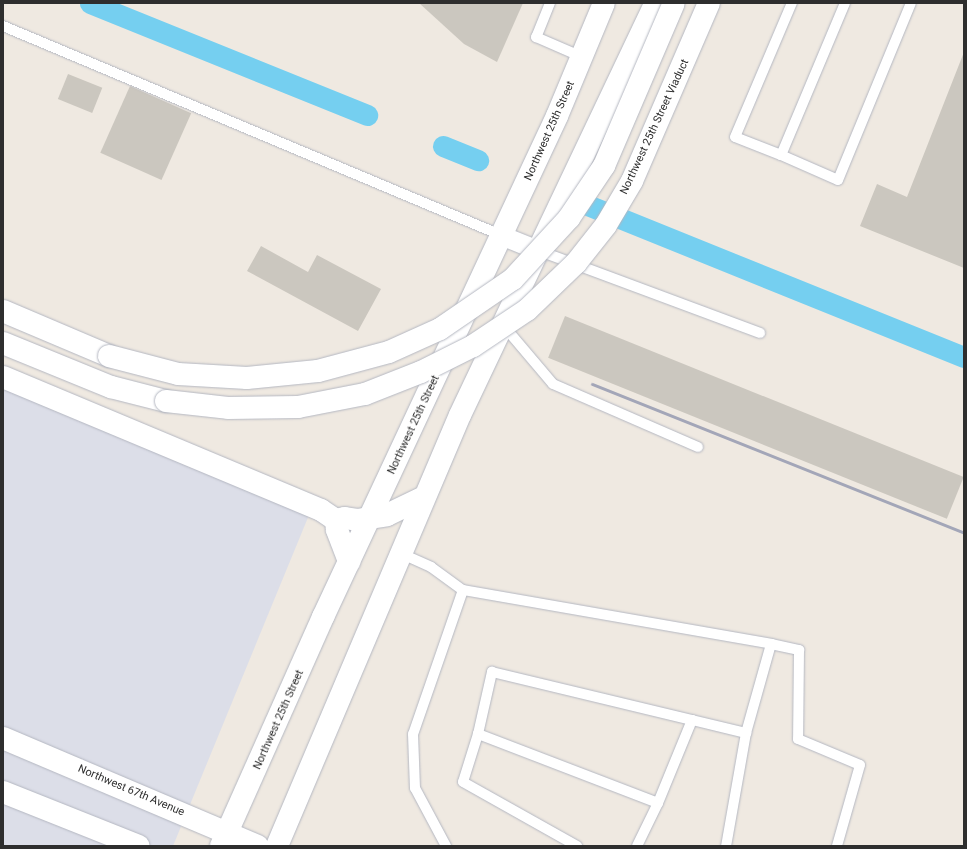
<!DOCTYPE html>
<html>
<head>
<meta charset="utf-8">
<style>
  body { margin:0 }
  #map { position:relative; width:967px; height:849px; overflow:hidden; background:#efe9e1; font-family:Roboto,sans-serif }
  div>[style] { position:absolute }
  .airport>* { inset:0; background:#dcdee8 }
  .canal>* { height:21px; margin:-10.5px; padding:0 10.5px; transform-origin:10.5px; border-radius:10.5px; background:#75cff0 }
  .building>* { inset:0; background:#cbc7bf; transform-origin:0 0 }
  .roads { filter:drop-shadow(0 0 1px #b4b7c1) drop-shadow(0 0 1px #b4b7c1) }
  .lane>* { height:10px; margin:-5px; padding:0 5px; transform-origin:5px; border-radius:5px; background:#fff }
  .street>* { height:19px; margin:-9.5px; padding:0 9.5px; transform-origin:9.5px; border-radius:9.5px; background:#fff }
  .secondary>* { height:22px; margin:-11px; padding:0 11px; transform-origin:11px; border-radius:11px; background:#fff }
  .rail>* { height:3px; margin:-1.5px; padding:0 1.5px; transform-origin:1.5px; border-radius:1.5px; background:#a3a6b8 }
  .bridges { filter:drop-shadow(0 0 1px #b4b7c1) drop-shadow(0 0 1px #b4b7c1) }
  .secondary-bridge>* { height:22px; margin:-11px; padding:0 11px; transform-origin:11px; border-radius:11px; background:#fff }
  span { translate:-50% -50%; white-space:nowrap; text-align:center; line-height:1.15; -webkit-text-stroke:4px #fff; paint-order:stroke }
  .street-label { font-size:11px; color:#2e2e2e }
  .frame { position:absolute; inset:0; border:4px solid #2e2e2e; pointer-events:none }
</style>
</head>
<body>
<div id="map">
  <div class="airport">
    <div style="clip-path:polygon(3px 386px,309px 515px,173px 846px,3px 846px)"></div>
  </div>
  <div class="canal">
    <div style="left:90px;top:3px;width:299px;rotate:22deg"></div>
    <div style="left:443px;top:146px;width:38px;rotate:22deg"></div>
    <div style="left:580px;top:202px;width:414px;rotate:22deg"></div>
  </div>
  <div class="building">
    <div style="clip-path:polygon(419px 3px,523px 3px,497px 62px,464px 44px)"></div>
    <div style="clip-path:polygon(964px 52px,964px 268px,860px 226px,877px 184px,907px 197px)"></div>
    <div style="left:68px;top:74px;width:37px;height:27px;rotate:22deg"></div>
    <div style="left:130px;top:86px;width:67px;height:73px;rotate:24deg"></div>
    <div style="clip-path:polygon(261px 246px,308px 272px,317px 255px,381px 289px,358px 331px,247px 271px)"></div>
    <div style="left:565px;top:316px;width:430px;height:45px;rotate:22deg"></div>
  </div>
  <div class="roads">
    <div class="lane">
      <div style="left:550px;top:3px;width:37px;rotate:112deg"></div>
      <div style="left:536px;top:37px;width:50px;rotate:23.5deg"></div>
      <div style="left:845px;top:3px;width:165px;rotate:112.8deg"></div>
      <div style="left:781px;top:155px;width:62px;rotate:23.7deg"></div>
      <div style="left:838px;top:180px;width:191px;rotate:-67.6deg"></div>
      <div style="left:3px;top:26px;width:542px;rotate:22.78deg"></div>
      <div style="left:781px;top:155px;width:49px;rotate:-158.6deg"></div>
      <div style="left:735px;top:137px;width:146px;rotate:-67deg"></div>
      <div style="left:537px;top:250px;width:238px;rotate:20.4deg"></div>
      <div style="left:503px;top:325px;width:77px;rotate:49.7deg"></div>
      <div style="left:553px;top:384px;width:158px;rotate:23.5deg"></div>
      <div style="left:400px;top:553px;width:34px;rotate:24deg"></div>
      <div style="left:431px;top:567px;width:39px;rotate:36deg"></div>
      <div style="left:463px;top:590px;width:152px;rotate:109.1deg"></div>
      <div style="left:413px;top:734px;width:54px;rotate:87.9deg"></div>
      <div style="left:415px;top:788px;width:66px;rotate:61.9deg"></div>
      <div style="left:463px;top:590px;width:313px;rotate:9.9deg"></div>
      <div style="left:771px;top:644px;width:92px;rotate:105.7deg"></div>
      <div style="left:771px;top:644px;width:29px;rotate:12deg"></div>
      <div style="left:799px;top:650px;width:89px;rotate:90.6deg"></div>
      <div style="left:798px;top:739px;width:67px;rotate:22.8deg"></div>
      <div style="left:860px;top:765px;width:84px;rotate:105.9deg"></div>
      <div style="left:692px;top:720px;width:90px;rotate:112.3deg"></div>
      <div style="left:658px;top:803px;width:193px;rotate:-159deg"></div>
      <div style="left:478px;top:734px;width:64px;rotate:-77.3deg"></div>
      <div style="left:492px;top:672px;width:206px;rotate:13.5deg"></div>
      <div style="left:692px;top:720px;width:56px;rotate:13.5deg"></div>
      <div style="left:746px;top:733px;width:115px;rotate:100deg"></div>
      <div style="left:478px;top:734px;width:50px;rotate:107.4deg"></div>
      <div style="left:463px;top:782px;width:131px;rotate:29.3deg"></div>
      <div style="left:637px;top:846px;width:48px;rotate:-64deg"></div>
    </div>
    <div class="street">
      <div style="left:503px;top:236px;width:37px;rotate:22deg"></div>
    </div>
    <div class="secondary">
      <div style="left:3px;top:311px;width:115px;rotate:23deg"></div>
      <div style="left:3px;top:343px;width:117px;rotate:22.2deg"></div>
      <div style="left:111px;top:387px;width:57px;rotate:14.3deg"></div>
      <div style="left:3px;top:377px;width:345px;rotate:22.7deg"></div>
      <div style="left:321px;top:510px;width:18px;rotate:34deg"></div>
      <div style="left:336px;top:520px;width:9px;rotate:-13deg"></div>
      <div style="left:345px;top:518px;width:12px;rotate:9deg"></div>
      <div style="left:357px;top:520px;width:30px;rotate:-9deg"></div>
      <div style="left:387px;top:515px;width:41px;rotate:-25.9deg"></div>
      <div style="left:336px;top:520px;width:10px;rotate:84deg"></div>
      <div style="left:337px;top:530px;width:34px;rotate:69deg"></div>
      <div style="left:3px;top:738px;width:277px;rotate:23deg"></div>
      <div style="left:3px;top:792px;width:146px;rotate:21.7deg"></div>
      <div style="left:221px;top:846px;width:251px;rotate:-66deg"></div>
      <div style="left:323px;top:617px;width:553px;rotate:-64.96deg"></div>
      <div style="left:557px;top:116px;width:122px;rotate:-67.4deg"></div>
      <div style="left:277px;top:846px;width:468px;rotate:-67deg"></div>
      <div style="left:460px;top:415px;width:456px;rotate:-64.6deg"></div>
    </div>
  </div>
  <div class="rail">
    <div style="left:592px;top:384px;width:401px;rotate:21.8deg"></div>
  </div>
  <div class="bridges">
    <div class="secondary-bridge">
      <div style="left:109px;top:356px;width:71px;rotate:14.6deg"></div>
      <div style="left:178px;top:374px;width:69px;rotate:3.3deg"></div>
      <div style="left:247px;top:378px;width:71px;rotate:-5.6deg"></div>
      <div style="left:318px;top:371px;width:73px;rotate:-15deg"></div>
      <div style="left:389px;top:352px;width:56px;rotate:-24.3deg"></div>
      <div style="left:440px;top:329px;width:88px;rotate:-34.4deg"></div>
      <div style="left:513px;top:279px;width:83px;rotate:-47.4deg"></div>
      <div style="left:569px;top:218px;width:63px;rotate:-56.1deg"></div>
      <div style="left:604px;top:166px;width:177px;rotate:-66.8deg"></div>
      <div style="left:166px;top:401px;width:62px;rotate:6.4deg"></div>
      <div style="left:228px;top:408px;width:70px;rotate:-0.8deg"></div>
      <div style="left:298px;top:407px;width:68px;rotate:-11deg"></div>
      <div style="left:365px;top:394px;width:60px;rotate:-21.4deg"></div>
      <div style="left:421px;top:372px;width:58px;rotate:-26.6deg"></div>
      <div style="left:473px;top:346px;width:65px;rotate:-33.7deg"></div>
      <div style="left:527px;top:310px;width:68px;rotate:-43.8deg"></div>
      <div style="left:576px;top:263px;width:48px;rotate:-51.7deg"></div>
      <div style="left:606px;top:225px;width:51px;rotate:-59.4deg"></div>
      <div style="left:632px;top:181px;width:194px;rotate:-66.6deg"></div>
    </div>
  </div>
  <div class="street-label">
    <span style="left:655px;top:127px;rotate:-65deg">Northwest 25th Street Viaduct</span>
    <span style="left:550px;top:131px;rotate:-66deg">Northwest 25th Street</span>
    <span style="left:414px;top:425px;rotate:-65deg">Northwest 25th Street</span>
    <span style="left:279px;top:720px;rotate:-66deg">Northwest 25th Street</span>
    <span style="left:131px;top:791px;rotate:23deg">Northwest 67th Avenue</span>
  </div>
  <div class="frame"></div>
</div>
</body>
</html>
